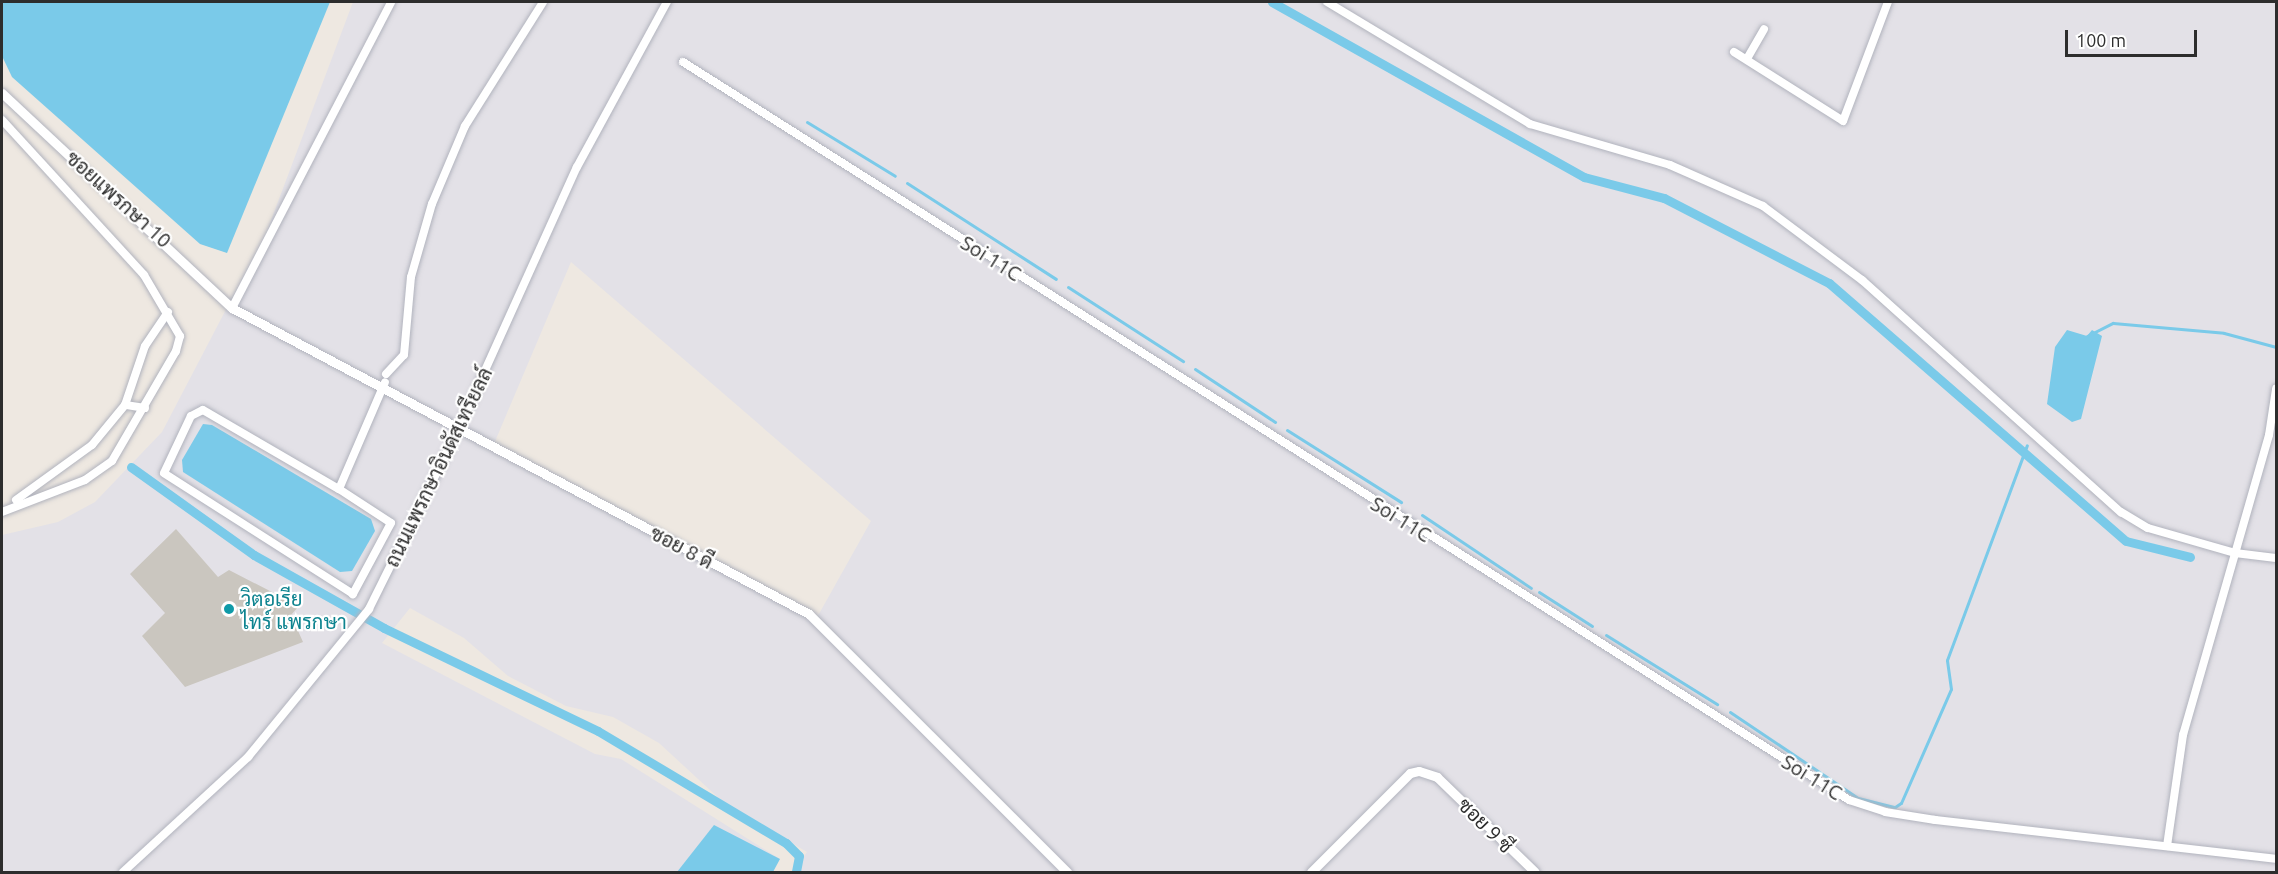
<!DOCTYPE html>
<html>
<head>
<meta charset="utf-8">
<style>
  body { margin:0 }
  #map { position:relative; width:2278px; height:874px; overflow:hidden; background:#eee8e1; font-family:Ubuntu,Sarabun,sans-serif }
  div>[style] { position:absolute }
  .industrial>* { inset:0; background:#e3e1e7 }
  .water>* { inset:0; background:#7acae9 }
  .stream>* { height:3px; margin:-1.5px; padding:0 1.5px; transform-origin:1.5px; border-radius:1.5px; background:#7acae9 }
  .canal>* { height:9px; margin:-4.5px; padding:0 4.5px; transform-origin:4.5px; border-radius:4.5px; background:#7acae9 }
  .building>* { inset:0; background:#cac6bf }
  .roads { filter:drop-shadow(0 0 2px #b1b3bd) drop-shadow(0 0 2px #b1b3bd) }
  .minor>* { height:8px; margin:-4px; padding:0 4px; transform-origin:4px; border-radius:4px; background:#fff }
  .tertiary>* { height:9px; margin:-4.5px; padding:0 4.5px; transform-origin:4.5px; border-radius:4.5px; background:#fff }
  .dots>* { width:16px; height:16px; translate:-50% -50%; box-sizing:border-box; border:3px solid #fff; border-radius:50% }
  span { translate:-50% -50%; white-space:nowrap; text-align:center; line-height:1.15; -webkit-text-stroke:4.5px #fff; paint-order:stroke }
  .street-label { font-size:20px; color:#2d2d2d }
  .culture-label { font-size:20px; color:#0d838f }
  .left { translate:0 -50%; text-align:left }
  .frame { position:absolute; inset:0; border:3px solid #2d2d2d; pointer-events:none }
  .scale { position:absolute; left:2065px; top:30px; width:132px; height:27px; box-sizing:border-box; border:3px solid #2d2d2d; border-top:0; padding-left:8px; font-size:18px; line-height:21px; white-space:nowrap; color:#2d2d2d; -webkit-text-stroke:4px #fff; paint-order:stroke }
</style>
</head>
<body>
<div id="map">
  <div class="industrial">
    <div style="clip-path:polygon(evenodd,353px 2px,2276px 2px,2276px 872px,793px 872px,807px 852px,723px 802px,659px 743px,613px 717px,566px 706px,508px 676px,464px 638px,410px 608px,382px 643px,595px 754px,621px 759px,780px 859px,769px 872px,2px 872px,2px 535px,58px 522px,95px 502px,162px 432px,267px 231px,353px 2px,571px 262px,871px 521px,815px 621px,491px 451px,571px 262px)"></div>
  </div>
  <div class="water">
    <div style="clip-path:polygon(2px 2px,330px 2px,227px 253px,200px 244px,12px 77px,2px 56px)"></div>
    <div style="clip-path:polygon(2067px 330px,2087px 336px,2092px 330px,2102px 336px,2081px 419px,2072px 422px,2047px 404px,2055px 347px)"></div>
    <div style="clip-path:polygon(203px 424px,212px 425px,371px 519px,375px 531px,352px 571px,340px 572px,183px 472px,182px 460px)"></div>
    <div style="clip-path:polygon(714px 825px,780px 859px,773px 872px,677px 872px)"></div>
  </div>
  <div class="stream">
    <div style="left:807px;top:122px;width:103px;rotate:31.5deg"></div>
    <div style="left:907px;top:183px;width:177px;rotate:32.8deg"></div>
    <div style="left:1068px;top:287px;width:137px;rotate:32.8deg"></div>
    <div style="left:2087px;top:336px;width:29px;rotate:-27deg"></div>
    <div style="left:2113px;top:323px;width:111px;rotate:5.1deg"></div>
    <div style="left:2224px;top:333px;width:54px;rotate:15.1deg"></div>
    <div style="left:1195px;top:369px;width:96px;rotate:33.5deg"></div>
    <div style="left:1287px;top:430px;width:135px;rotate:32.3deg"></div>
    <div style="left:1422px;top:515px;width:131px;rotate:33.8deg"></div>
    <div style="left:1539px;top:592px;width:63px;rotate:32.7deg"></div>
    <div style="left:1606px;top:635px;width:131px;rotate:31.9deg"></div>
    <div style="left:1730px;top:712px;width:154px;rotate:33.9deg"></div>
    <div style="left:1858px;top:798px;width:38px;rotate:14deg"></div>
    <div style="left:1895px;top:807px;width:7px;rotate:-34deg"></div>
    <div style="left:1901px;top:803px;width:124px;rotate:-66.3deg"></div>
    <div style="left:1951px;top:689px;width:29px;rotate:-98deg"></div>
    <div style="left:1947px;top:660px;width:229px;rotate:-69.6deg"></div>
  </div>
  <div class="canal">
    <div style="left:1272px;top:2px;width:358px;rotate:29.3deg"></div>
    <div style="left:1584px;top:177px;width:83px;rotate:14.7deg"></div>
    <div style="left:1664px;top:198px;width:186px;rotate:27.3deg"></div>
    <div style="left:1829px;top:283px;width:393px;rotate:41deg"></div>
    <div style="left:2126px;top:541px;width:66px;rotate:14deg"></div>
    <div style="left:131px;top:467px;width:151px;rotate:35.6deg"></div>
    <div style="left:254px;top:555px;width:149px;rotate:29.3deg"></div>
    <div style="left:384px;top:628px;width:237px;rotate:25.7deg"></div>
    <div style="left:598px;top:731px;width:219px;rotate:30.8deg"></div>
    <div style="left:786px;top:843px;width:18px;rotate:45deg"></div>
    <div style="left:799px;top:856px;width:16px;rotate:101deg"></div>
  </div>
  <div class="building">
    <div style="clip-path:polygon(176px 529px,218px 577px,229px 570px,299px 606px,291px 615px,303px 642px,185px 687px,142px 636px,165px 613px,130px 574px)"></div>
  </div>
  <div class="roads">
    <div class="minor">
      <div style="left:1327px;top:2px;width:237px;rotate:31deg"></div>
      <div style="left:1530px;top:124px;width:146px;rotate:16.3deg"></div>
      <div style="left:1670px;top:165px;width:102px;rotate:23.8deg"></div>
      <div style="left:1763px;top:206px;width:124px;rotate:36.8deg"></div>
      <div style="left:1862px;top:280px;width:348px;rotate:41.9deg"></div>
      <div style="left:2121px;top:512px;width:31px;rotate:31deg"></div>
      <div style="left:2148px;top:528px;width:91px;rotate:16deg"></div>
      <div style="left:2235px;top:553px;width:41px;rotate:7deg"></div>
      <div style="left:1734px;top:52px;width:129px;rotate:32.3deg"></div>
      <div style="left:1843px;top:121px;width:127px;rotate:-69.3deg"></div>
      <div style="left:1748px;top:57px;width:32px;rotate:-60deg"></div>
      <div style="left:683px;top:62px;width:1380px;rotate:32.33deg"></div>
      <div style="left:1849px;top:800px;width:38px;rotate:18deg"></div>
      <div style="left:1885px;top:812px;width:51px;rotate:9.1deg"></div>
      <div style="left:1935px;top:820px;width:343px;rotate:6.5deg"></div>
      <div style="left:2px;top:120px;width:210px;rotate:47.5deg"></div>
      <div style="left:144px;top:275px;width:71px;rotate:59.5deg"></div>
      <div style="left:180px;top:336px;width:16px;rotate:105deg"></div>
      <div style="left:176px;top:351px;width:127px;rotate:120.2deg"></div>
      <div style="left:112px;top:461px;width:33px;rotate:145deg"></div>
      <div style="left:85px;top:480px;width:89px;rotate:158.9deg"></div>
      <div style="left:232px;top:308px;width:345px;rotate:-62.5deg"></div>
      <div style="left:386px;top:374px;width:26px;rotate:-47deg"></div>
      <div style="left:404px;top:355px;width:78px;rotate:-84.9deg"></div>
      <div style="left:411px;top:277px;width:76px;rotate:-74deg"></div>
      <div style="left:432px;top:204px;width:85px;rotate:-67.1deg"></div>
      <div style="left:465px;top:126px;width:146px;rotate:-57.8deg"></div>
      <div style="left:145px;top:408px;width:20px;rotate:-171deg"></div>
      <div style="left:125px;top:405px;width:62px;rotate:-71.3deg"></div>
      <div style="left:145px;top:346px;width:41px;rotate:-55.9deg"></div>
      <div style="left:339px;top:489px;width:62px;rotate:33.2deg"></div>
      <div style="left:391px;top:523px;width:81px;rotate:118.2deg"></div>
      <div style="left:353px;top:594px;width:224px;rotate:-147.4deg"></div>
      <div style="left:164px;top:473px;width:63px;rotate:-64.7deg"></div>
      <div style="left:191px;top:416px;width:13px;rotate:-27deg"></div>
      <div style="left:203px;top:410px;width:157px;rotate:30.2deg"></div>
      <div style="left:339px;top:489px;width:116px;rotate:-66.7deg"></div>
      <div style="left:16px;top:500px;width:94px;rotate:-35.9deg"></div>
      <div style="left:92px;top:445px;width:52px;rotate:-50.5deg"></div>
      <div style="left:2167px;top:846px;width:112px;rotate:-81.8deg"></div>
      <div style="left:2183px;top:735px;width:312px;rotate:-74deg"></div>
      <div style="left:2269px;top:435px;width:47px;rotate:-81.3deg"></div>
      <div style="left:123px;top:872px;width:170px;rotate:-42.6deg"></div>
      <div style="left:248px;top:757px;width:191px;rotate:-50.7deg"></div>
      <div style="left:369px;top:609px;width:202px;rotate:-63.6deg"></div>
      <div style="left:459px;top:428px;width:286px;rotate:-65.7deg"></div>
      <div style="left:577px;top:167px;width:188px;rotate:-61.4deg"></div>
    </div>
    <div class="tertiary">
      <div style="left:2px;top:93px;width:315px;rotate:43.1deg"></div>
      <div style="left:232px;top:308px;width:653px;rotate:27.94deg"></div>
      <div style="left:809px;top:614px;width:365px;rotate:45deg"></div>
      <div style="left:1311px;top:872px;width:140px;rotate:-45deg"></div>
      <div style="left:1410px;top:773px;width:9px;rotate:-13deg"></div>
      <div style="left:1419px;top:771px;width:19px;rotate:18deg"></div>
      <div style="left:1437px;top:777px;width:136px;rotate:44.1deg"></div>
    </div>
  </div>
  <div class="dots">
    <div style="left:229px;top:609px;background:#0f9aa8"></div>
  </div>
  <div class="street-label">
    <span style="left:119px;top:199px;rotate:42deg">ซอยแพรกษา 10</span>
    <span style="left:991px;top:258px;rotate:32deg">Soi 11C</span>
    <span style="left:438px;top:467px;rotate:-64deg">ถนนแพรกษาอินดัสเทรียลล์</span>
    <span style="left:1401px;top:519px;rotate:32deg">Soi 11C</span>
    <span style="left:682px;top:547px;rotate:28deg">ซอย 8 ดี</span>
    <span style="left:1812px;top:777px;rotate:32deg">Soi 11C</span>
    <span style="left:1486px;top:825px;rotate:45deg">ซอย 9 ซี</span>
  </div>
  <div class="culture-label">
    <span class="left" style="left:241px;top:610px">วิตอเรีย<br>ไทร์ แพรกษา</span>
  </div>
  <div class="frame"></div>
  <div class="scale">100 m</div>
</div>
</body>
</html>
